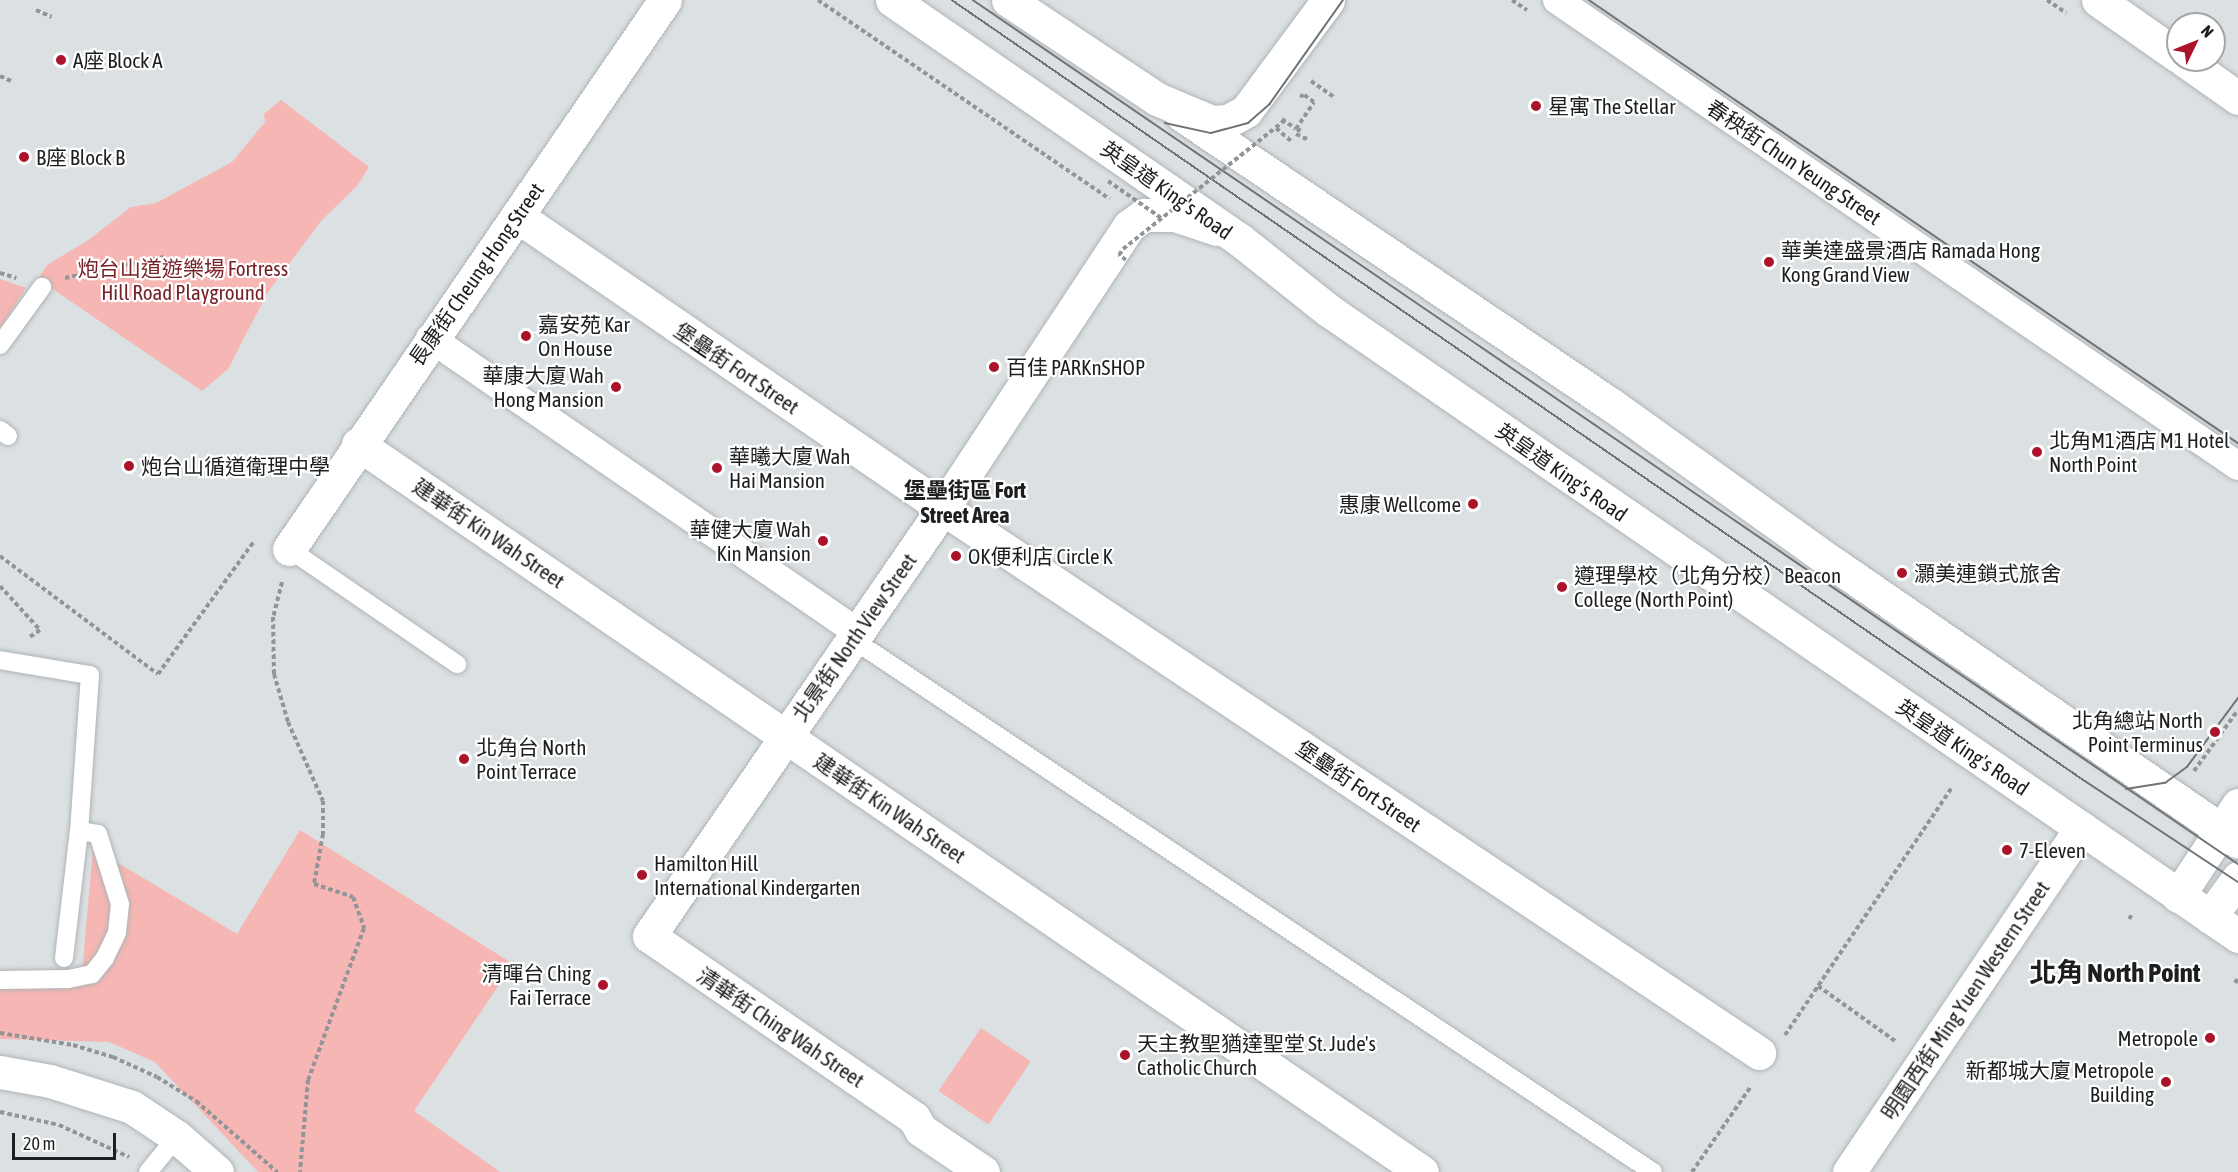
<!DOCTYPE html>
<html>
<head>
<meta charset="utf-8">
<style>
  body { margin:0 }
  #map { position:relative; width:2238px; height:1172px; overflow:hidden; background:#dbe0e3; font-family:"Asap Condensed","Noto Sans TC",sans-serif }
  div>[style] { position:absolute }
  .green>* { inset:0; background:#f6b6b3; transform-origin:0 0 }
  .path>* { height:4px; margin-top:-2px; transform-origin:0; background:repeating-linear-gradient(90deg,#929598 0 4.5px,transparent 0 7.5px) }
  .roads { filter:drop-shadow(0 0 2px #afb4b7) drop-shadow(0 0 2px #afb4b7) }
  .service>* { height:18px; margin:-9px; padding:0 9px; transform-origin:9px; border-radius:9px; background:#fff }
  .pedestrian>* { height:28px; margin:-14px; padding:0 14px; transform-origin:14px; border-radius:14px; background:#fff }
  .minor>* { height:33px; margin:-16.5px; padding:0 16.5px; transform-origin:16.5px; border-radius:16.5px; background:#fff }
  .tertiary>* { height:33px; margin:-16.5px; padding:0 16.5px; transform-origin:16.5px; border-radius:16.5px; background:#fff }
  .secondary>* { height:33px; margin:-16.5px; padding:0 16.5px; transform-origin:16.5px; border-radius:16.5px; background:#fff }
  .motorway>* { height:33px; margin:-16.5px; padding:0 16.5px; transform-origin:16.5px; border-radius:16.5px; background:#fff }
  .tram>* { height:1.5px; margin:-0.75px; padding:0 0.75px; transform-origin:0.75px; border-radius:0.75px; background:#707476 }
  .path-bridge>* { height:4px; margin-top:-2px; transform-origin:0; background:repeating-linear-gradient(90deg,#929598 0 4.5px,transparent 0 7.5px) }
  .dots>* { width:16px; height:16px; translate:-50% -50%; box-sizing:border-box; border:3px solid #fff; border-radius:50% }
  span { translate:-50% -50%; white-space:nowrap; text-align:center; line-height:1.15; -webkit-text-stroke:4.5px #fff; paint-order:stroke }
  .poi-label { font-size:21px; color:#1c1e1f }
  .left { translate:0 -50%; text-align:left }
  .right { translate:-100% -50%; text-align:right }
  .street-label { font-size:21px; color:#1c1e1f }
  .park-label { font-size:21px; color:#762226 }
  .neighbourhood-label { font-size:22px; color:#1c1e1f; font-weight:700 }
  .district-label { font-size:27px; color:#1c1e1f; font-weight:700 }
  .north { position:absolute; left:2166px; top:12px; width:60px; height:60px; box-sizing:border-box; background:#fff; border:2px solid #a4a5a5; border-radius:50%; rotate:47deg; font-size:16px; font-weight:700; line-height:24px; text-align:center; color:#1c1e1f }
  .north::after { content:''; display:block; margin:auto; width:21px; height:27px; background:#aa1329; clip-path:polygon(50% 0,100% 100%,50% 72%,0 100%) }
  .scale { position:absolute; left:12px; top:1133px; width:104px; height:27px; box-sizing:border-box; border:3px solid #1c1e1f; border-top:0; padding-left:8px; font-size:18px; line-height:21px; white-space:nowrap; color:#1c1e1f; -webkit-text-stroke:4px #fff; paint-order:stroke }
</style>
</head>
<body>
<div id="map">
  <div class="green">
    <div style="clip-path:polygon(281px 100px,369px 167px,357px 186px,321px 221px,268px 292px,228px 369px,202px 391px,38px 279px,47px 265px,87px 241px,131px 207px,156px 203px,232px 162px,265px 122px,264px 114px)"></div>
    <div style="clip-path:polygon(0 279px,26px 288px,0 328px)"></div>
    <div style="clip-path:polygon(300px 830px,513px 964px,414px 1111px,500px 1172px,258px 1172px,155px 1062px,109px 1042px,0 1039px,0 970px,82px 973px,93px 848px,237px 934px)"></div>
    <div style="left:981px;top:1028px;width:60px;height:76px;rotate:34deg"></div>
  </div>
  <div class="path">
    <div style="left:818px;top:0;width:353px;rotate:34.3deg"></div>
    <div style="left:1512px;top:0;width:18px;rotate:34deg"></div>
    <div style="left:2047px;top:0;width:23px;rotate:34deg"></div>
    <div style="left:36px;top:10px;width:17px;rotate:24deg"></div>
    <div style="left:0;top:76px;width:12px;rotate:24deg"></div>
    <div style="left:1311px;top:81px;width:29px;rotate:35deg"></div>
    <div style="left:1282px;top:119px;width:17px;rotate:36deg"></div>
    <div style="left:1296px;top:129px;width:32px;rotate:-56deg"></div>
    <div style="left:1314px;top:102px;width:14px;rotate:-144deg"></div>
    <div style="left:1303px;top:94px;width:4px;rotate:124deg"></div>
    <div style="left:1276px;top:128px;width:21px;rotate:41deg"></div>
    <div style="left:1300px;top:128px;width:7px;rotate:124deg"></div>
    <div style="left:1296px;top:134px;width:14px;rotate:25deg"></div>
    <div style="left:0;top:273px;width:17px;rotate:17deg"></div>
    <div style="left:65px;top:278px;width:101px;rotate:-12deg"></div>
    <div style="left:0;top:556px;width:197px;rotate:36.8deg"></div>
    <div style="left:158px;top:674px;width:165px;rotate:-54.1deg"></div>
    <div style="left:282px;top:582px;width:36px;rotate:104deg"></div>
    <div style="left:273px;top:617px;width:57px;rotate:89deg"></div>
    <div style="left:274px;top:674px;width:50px;rotate:73.7deg"></div>
    <div style="left:288px;top:722px;width:86px;rotate:66.1deg"></div>
    <div style="left:323px;top:801px;width:33px;rotate:90deg"></div>
    <div style="left:323px;top:834px;width:51px;rotate:100.2deg"></div>
    <div style="left:314px;top:884px;width:41px;rotate:18.4deg"></div>
    <div style="left:353px;top:897px;width:33px;rotate:70deg"></div>
    <div style="left:364px;top:928px;width:162px;rotate:110.2deg"></div>
    <div style="left:308px;top:1080px;width:92px;rotate:95deg"></div>
    <div style="left:0;top:586px;width:59px;rotate:47.7deg"></div>
    <div style="left:40px;top:630px;width:14px;rotate:146deg"></div>
    <div style="left:2194px;top:771px;width:75px;rotate:-54.2deg"></div>
    <div style="left:2129px;top:919px;width:7px;rotate:-56deg"></div>
    <div style="left:2235px;top:983px;width:6px;rotate:-59deg"></div>
    <div style="left:1818px;top:986px;width:95px;rotate:35.5deg"></div>
    <div style="left:0;top:1033px;width:74px;rotate:9.3deg"></div>
    <div style="left:73px;top:1045px;width:42px;rotate:16.7deg"></div>
    <div style="left:113px;top:1057px;width:48px;rotate:24.4deg"></div>
    <div style="left:157px;top:1077px;width:46px;rotate:31.6deg"></div>
    <div style="left:196px;top:1101px;width:108px;rotate:41.2deg"></div>
    <div style="left:1785px;top:1035px;width:299px;rotate:-56deg"></div>
    <div style="left:0;top:1112px;width:60px;rotate:12.4deg"></div>
    <div style="left:59px;top:1125px;width:77px;rotate:24.6deg"></div>
    <div style="left:1692px;top:1172px;width:104px;rotate:-55.5deg"></div>
  </div>
  <div class="roads">
    <div class="service">
      <div style="left:0;top:345px;width:72px;rotate:-54.1deg"></div>
      <div style="left:0;top:430px;width:10px;rotate:37deg"></div>
      <div style="left:289px;top:549px;width:204px;rotate:34.4deg"></div>
      <div style="left:852px;top:639px;width:962px;rotate:33.64deg"></div>
      <div style="left:0;top:660px;width:91px;rotate:9.5deg"></div>
      <div style="left:90px;top:675px;width:156px;rotate:94deg"></div>
      <div style="left:79px;top:831px;width:19px;rotate:9deg"></div>
      <div style="left:98px;top:834px;width:73px;rotate:72.6deg"></div>
      <div style="left:120px;top:904px;width:29px;rotate:96deg"></div>
      <div style="left:117px;top:933px;width:28px;rotate:116deg"></div>
      <div style="left:105px;top:958px;width:21px;rotate:129deg"></div>
      <div style="left:92px;top:974px;width:25px;rotate:168deg"></div>
      <div style="left:68px;top:979px;width:68px;rotate:179.2deg"></div>
      <div style="left:64px;top:958px;width:128px;rotate:-83.3deg"></div>
      <div style="left:148px;top:1172px;width:45px;rotate:-50.4deg"></div>
    </div>
    <div class="pedestrian">
      <div style="left:1557px;top:0;width:825px;rotate:34.38deg"></div>
      <div style="left:430px;top:338px;width:518px;rotate:34.55deg"></div>
    </div>
    <div class="minor">
      <div style="left:1182px;top:115px;width:520px;rotate:34.03deg"></div>
      <div style="left:1613px;top:406px;width:272px;rotate:35.6deg"></div>
      <div style="left:1834px;top:564px;width:490px;rotate:34.5deg"></div>
      <div style="left:517px;top:216px;width:516px;rotate:34.43deg"></div>
      <div style="left:358px;top:444px;width:1289px;rotate:34.38deg"></div>
      <div style="left:959px;top:519px;width:962px;rotate:33.72deg"></div>
      <div style="left:289px;top:549px;width:665px;rotate:-55.59deg"></div>
      <div style="left:983px;top:1172px;width:75px;rotate:-145.9deg"></div>
      <div style="left:921px;top:1130px;width:14px;rotate:-120deg"></div>
      <div style="left:914px;top:1118px;width:321px;rotate:-145.5deg"></div>
      <div style="left:649px;top:936px;width:519px;rotate:-55.51deg"></div>
      <div style="left:943px;top:508px;width:338px;rotate:-56.6deg"></div>
      <div style="left:1129px;top:226px;width:19px;rotate:-36deg"></div>
      <div style="left:1144px;top:215px;width:31px"></div>
      <div style="left:1175px;top:215px;width:44px;rotate:18.4deg"></div>
      <div style="left:1849px;top:1172px;width:415px;rotate:-56deg"></div>
    </div>
    <div class="tertiary">
      <div style="left:1008px;top:0;width:179px;rotate:33.6deg"></div>
      <div style="left:1157px;top:99px;width:60px;rotate:22.7deg"></div>
      <div style="left:1212px;top:122px;width:16px;rotate:-4deg"></div>
      <div style="left:1228px;top:121px;width:21px;rotate:-29deg"></div>
      <div style="left:1246px;top:111px;width:138px;rotate:-53.5deg"></div>
      <div style="left:0;top:1072px;width:51px;rotate:10.2deg"></div>
      <div style="left:50px;top:1081px;width:86px;rotate:17.6deg"></div>
      <div style="left:132px;top:1107px;width:54px;rotate:33.7deg"></div>
      <div style="left:177px;top:1137px;width:53px;rotate:41.2deg"></div>
    </div>
    <div class="secondary">
      <div style="left:892px;top:0;width:423px;rotate:34.6deg"></div>
      <div style="left:1240px;top:240px;width:112px;rotate:38.5deg"></div>
      <div style="left:1328px;top:310px;width:1105px;rotate:34.52deg"></div>
      <div style="left:2098px;top:0;width:98px;rotate:35deg"></div>
      <div style="left:2184px;top:60px;width:66px;rotate:35.1deg"></div>
      <div style="left:2210px;top:917px;width:48px;rotate:-54.3deg"></div>
    </div>
    <div class="motorway">
      <div style="left:2178px;top:896px;width:109px;rotate:-56.6deg"></div>
    </div>
  </div>
  <div class="tram">
    <div style="left:952px;top:0;width:1376px;rotate:34.58deg"></div>
    <div style="left:2085px;top:781px;width:183px;rotate:33.4deg"></div>
    <div style="left:973px;top:0;width:1532px;rotate:34.33deg"></div>
    <div style="left:1589px;top:0;width:786px;rotate:34.32deg"></div>
    <div style="left:1165px;top:123px;width:47px;rotate:12.3deg"></div>
    <div style="left:1211px;top:133px;width:38px;rotate:-15deg"></div>
    <div style="left:1248px;top:123px;width:28px;rotate:-41deg"></div>
    <div style="left:1269px;top:105px;width:128px;rotate:-54.8deg"></div>
    <div style="left:2126px;top:789px;width:39px;rotate:-9deg"></div>
    <div style="left:2165px;top:783px;width:27px;rotate:-36deg"></div>
    <div style="left:2187px;top:767px;width:86px;rotate:-53.5deg"></div>
  </div>
  <div class="path-bridge">
    <div style="left:1108px;top:181px;width:65px;rotate:34.9deg"></div>
    <div style="left:1126px;top:260px;width:9px;rotate:-144deg"></div>
    <div style="left:1119px;top:255px;width:7px;rotate:-56deg"></div>
    <div style="left:1123px;top:249px;width:207px;rotate:-38.5deg"></div>
  </div>
  <div class="dots">
    <div style="left:61px;top:60px;background:#aa1329"></div>
    <div style="left:1536px;top:106px;background:#aa1329"></div>
    <div style="left:24px;top:157px;background:#aa1329"></div>
    <div style="left:1769px;top:262px;background:#aa1329"></div>
    <div style="left:526px;top:336px;background:#aa1329"></div>
    <div style="left:994px;top:367px;background:#aa1329"></div>
    <div style="left:616px;top:387px;background:#aa1329"></div>
    <div style="left:2037px;top:452px;background:#aa1329"></div>
    <div style="left:129px;top:466px;background:#aa1329"></div>
    <div style="left:717px;top:468px;background:#aa1329"></div>
    <div style="left:1473px;top:504px;background:#aa1329"></div>
    <div style="left:823px;top:541px;background:#aa1329"></div>
    <div style="left:956px;top:556px;background:#aa1329"></div>
    <div style="left:1902px;top:573px;background:#aa1329"></div>
    <div style="left:1562px;top:587px;background:#aa1329"></div>
    <div style="left:2215px;top:732px;background:#aa1329"></div>
    <div style="left:464px;top:759px;background:#aa1329"></div>
    <div style="left:2007px;top:850px;background:#aa1329"></div>
    <div style="left:642px;top:875px;background:#aa1329"></div>
    <div style="left:603px;top:985px;background:#aa1329"></div>
    <div style="left:2210px;top:1038px;background:#aa1329"></div>
    <div style="left:1125px;top:1055px;background:#aa1329"></div>
    <div style="left:2166px;top:1082px;background:#aa1329"></div>
  </div>
  <div class="poi-label">
    <span class="left" style="left:73px;top:60px">A座 Block A</span>
    <span class="left" style="left:1548px;top:106px">星寓 The Stellar</span>
    <span class="left" style="left:36px;top:157px">B座 Block B</span>
    <span class="left" style="left:1781px;top:262px">華美達盛景酒店 Ramada Hong<br>Kong Grand View</span>
    <span class="left" style="left:538px;top:336px">嘉安苑 Kar<br>On House</span>
    <span class="left" style="left:1006px;top:367px">百佳 PARKnSHOP</span>
    <span class="right" style="left:604px;top:387px">華康大廈 Wah<br>Hong Mansion</span>
    <span class="left" style="left:2049px;top:452px">北角M1酒店 M1 Hotel<br>North Point</span>
    <span class="left" style="left:729px;top:468px">華曦大廈 Wah<br>Hai Mansion</span>
    <span class="left" style="left:141px;top:466px">炮台山循道衛理中學</span>
    <span class="right" style="left:1461px;top:504px">惠康 Wellcome</span>
    <span class="right" style="left:811px;top:541px">華健大廈 Wah<br>Kin Mansion</span>
    <span class="left" style="left:968px;top:556px">OK便利店 Circle K</span>
    <span class="left" style="left:1914px;top:573px">灝美連鎖式旅舍</span>
    <span class="left" style="left:1574px;top:587px">遵理學校（北角分校）Beacon<br>College (North Point)</span>
    <span class="right" style="left:2203px;top:732px">北角總站 North<br>Point Terminus</span>
    <span class="left" style="left:476px;top:759px">北角台 North<br>Point Terrace</span>
    <span class="left" style="left:2019px;top:850px">7-Eleven</span>
    <span class="left" style="left:654px;top:875px">Hamilton Hill<br>International Kindergarten</span>
    <span class="right" style="left:591px;top:985px">清暉台 Ching<br>Fai Terrace</span>
    <span class="right" style="left:2198px;top:1038px">Metropole</span>
    <span class="left" style="left:1137px;top:1055px">天主教聖猶達聖堂 St. Jude's<br>Catholic Church</span>
    <span class="right" style="left:2154px;top:1082px">新都城大廈 Metropole<br>Building</span>
  </div>
  <div class="street-label">
    <span style="left:1794px;top:162px;rotate:34deg">春秧街 Chun Yeung Street</span>
    <span style="left:1167px;top:190px;rotate:35deg">英皇道 King's Road</span>
    <span style="left:476px;top:274px;rotate:-55deg">長康街 Cheung Hong Street</span>
    <span style="left:737px;top:368px;rotate:34deg">堡壘街 Fort Street</span>
    <span style="left:1562px;top:472px;rotate:35deg">英皇道 King's Road</span>
    <span style="left:489px;top:533px;rotate:34deg">建華街 Kin Wah Street</span>
    <span style="left:854px;top:637px;rotate:-55deg">北景街 North View Street</span>
    <span style="left:1963px;top:747px;rotate:34deg">英皇道 King's Road</span>
    <span style="left:1359px;top:786px;rotate:34deg">堡壘街 Fort Street</span>
    <span style="left:890px;top:808px;rotate:34deg">建華街 Kin Wah Street</span>
    <span style="left:1965px;top:1000px;rotate:-56deg">明園西街 Ming Yuen Western Street</span>
    <span style="left:781px;top:1027px;rotate:34deg">清華街 Ching Wah Street</span>
  </div>
  <div class="park-label">
    <span style="left:183px;top:280px">炮台山道遊樂場 Fortress<br>Hill Road Playground</span>
  </div>
  <div class="neighbourhood-label">
    <span style="left:965px;top:503px">堡壘街區 Fort<br>Street Area</span>
  </div>
  <div class="district-label">
    <span style="left:2115px;top:973px">北角 North Point</span>
  </div>
  <div class="north">N</div>
  <div class="scale">20 m</div>
</div>
</body>
</html>
